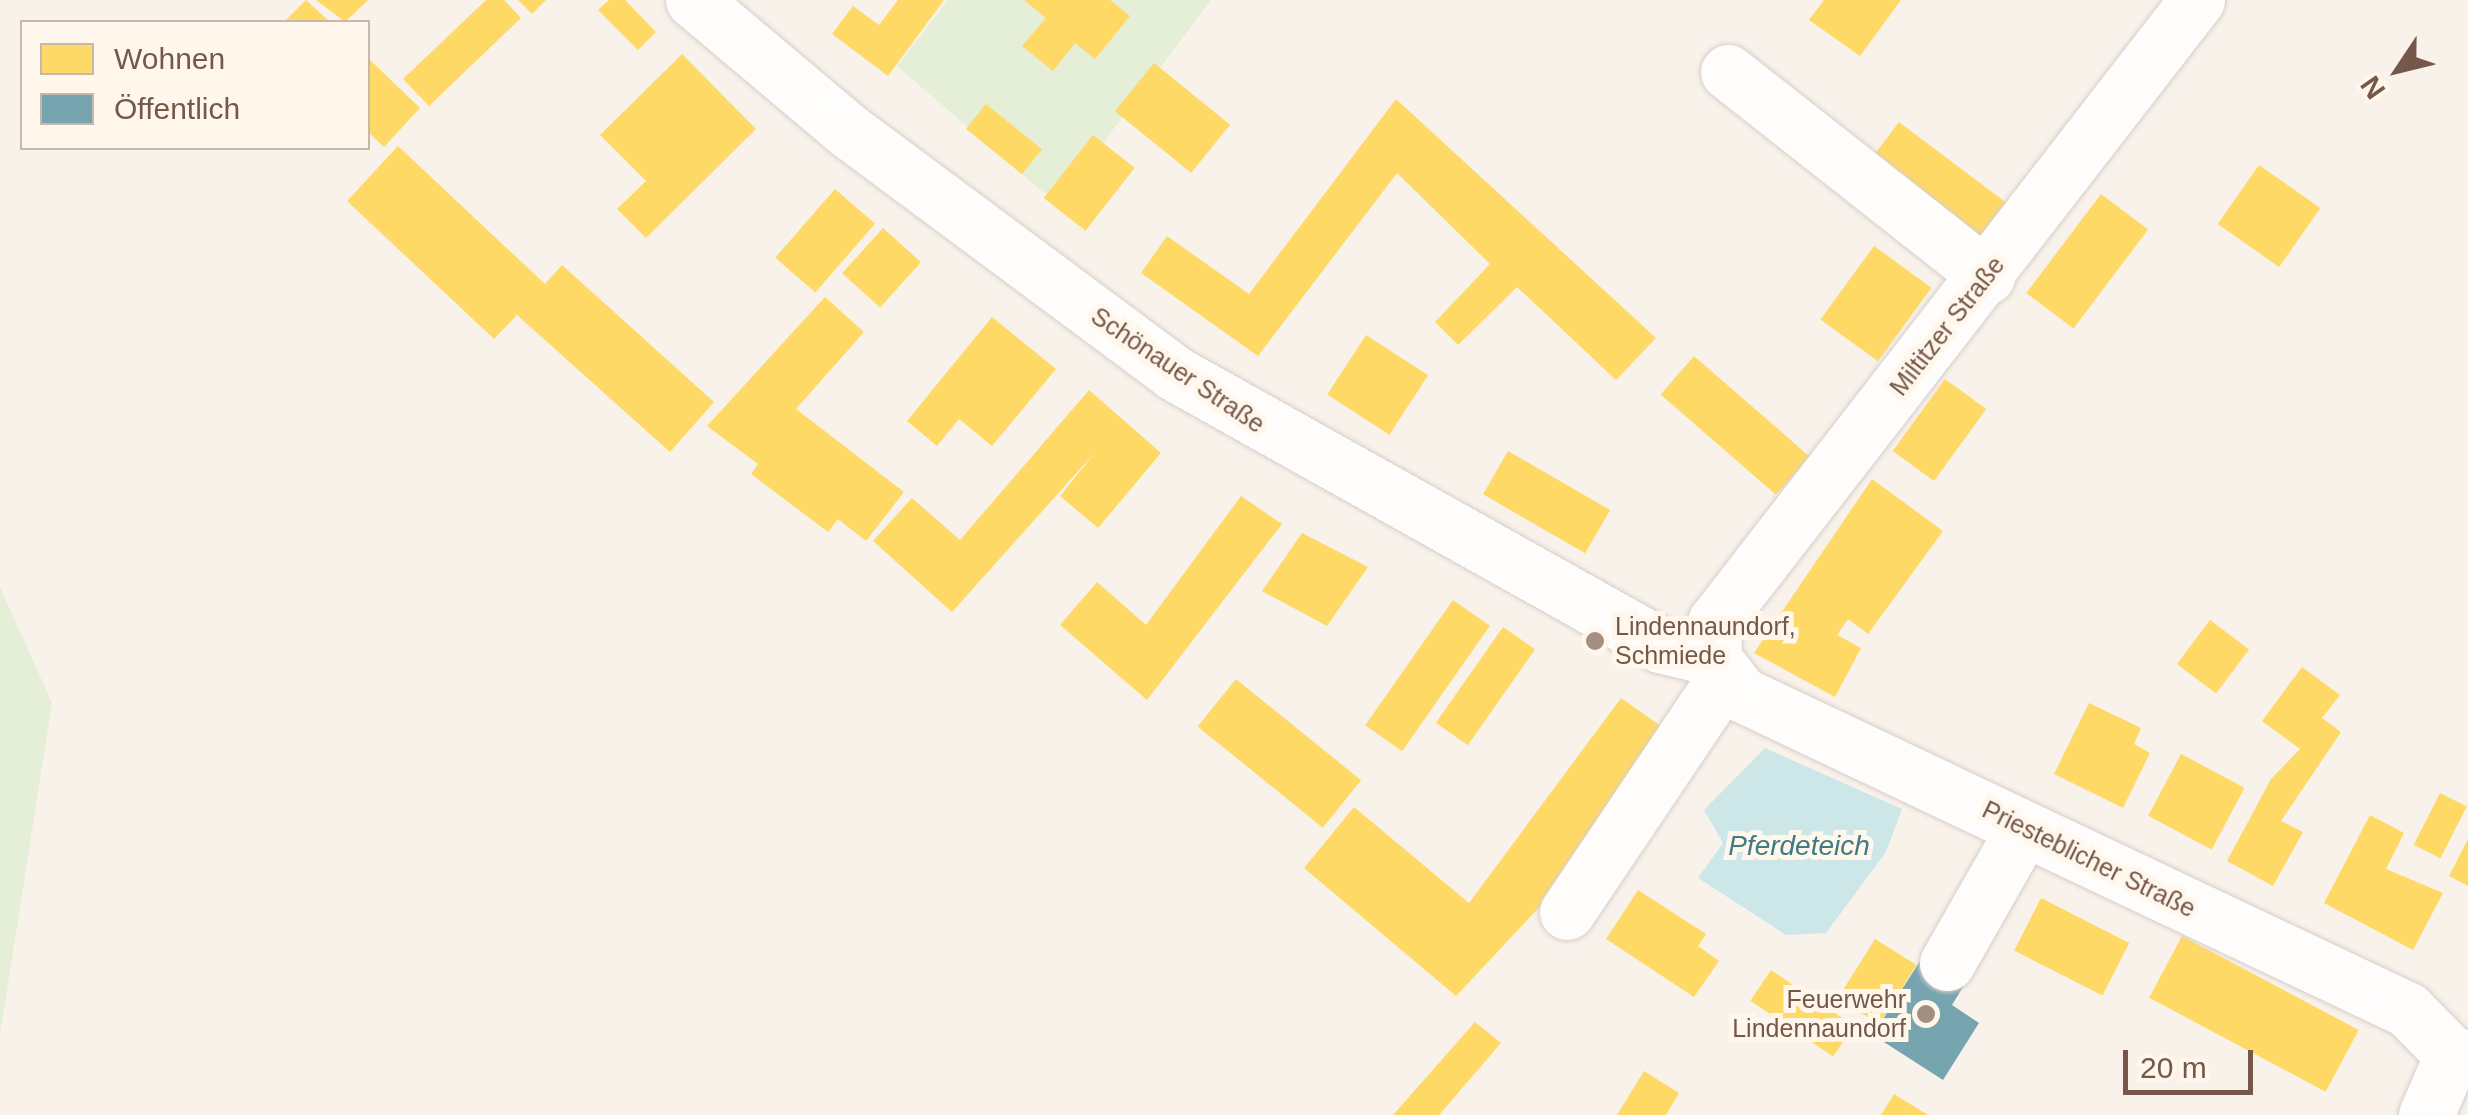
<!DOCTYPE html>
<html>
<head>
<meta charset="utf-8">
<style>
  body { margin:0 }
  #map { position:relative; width:2468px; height:1115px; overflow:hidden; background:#f8f2eb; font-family:Arial,sans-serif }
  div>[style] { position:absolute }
  .green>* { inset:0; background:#e5eed6 }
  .water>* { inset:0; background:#cde7e8 }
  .homes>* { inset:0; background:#ffd966; transform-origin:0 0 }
  .public>* { inset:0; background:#76a5af }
  .roads { filter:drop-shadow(0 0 2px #d6cec8) drop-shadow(0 0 2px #d6cec8) }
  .minor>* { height:55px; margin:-27.5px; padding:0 27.5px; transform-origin:27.5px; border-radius:27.5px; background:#fefdfc }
  .dots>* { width:28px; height:28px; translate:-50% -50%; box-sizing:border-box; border:5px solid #fff7ec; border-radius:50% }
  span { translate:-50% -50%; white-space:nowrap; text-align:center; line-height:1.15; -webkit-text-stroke:10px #fff7ec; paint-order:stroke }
  .street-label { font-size:25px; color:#76584a }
  .poi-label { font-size:25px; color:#76584a }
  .left { translate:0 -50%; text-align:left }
  .right { translate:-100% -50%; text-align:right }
  .water-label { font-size:28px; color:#407b83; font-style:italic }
  .legend { position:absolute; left:20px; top:20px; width:350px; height:130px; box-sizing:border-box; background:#fff7ec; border:2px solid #c8b7ab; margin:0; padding:12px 18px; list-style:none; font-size:30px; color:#76584a }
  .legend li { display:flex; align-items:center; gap:20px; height:50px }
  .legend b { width:50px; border:2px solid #c8b7ab }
  .north { position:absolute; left:2348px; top:20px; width:100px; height:100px; -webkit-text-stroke:8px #fff7ec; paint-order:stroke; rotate:235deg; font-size:28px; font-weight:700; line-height:40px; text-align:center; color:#76584a }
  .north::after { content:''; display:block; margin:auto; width:35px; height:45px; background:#76584a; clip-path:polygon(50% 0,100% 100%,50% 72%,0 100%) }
  .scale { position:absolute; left:2123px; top:1050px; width:130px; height:45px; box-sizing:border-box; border:5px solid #76584a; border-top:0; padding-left:12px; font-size:30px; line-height:35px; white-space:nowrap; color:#76584a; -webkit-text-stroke:8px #fff7ec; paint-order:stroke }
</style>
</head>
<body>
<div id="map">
  <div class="green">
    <div style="clip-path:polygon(948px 0,1211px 0,1057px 204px,897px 66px)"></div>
    <div style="clip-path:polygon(0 587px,52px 703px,0 1035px)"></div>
  </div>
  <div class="water">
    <div style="clip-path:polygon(1765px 748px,1902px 809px,1886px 852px,1826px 933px,1786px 935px,1698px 878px,1723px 843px,1704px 810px)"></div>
  </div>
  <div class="homes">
    <div style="clip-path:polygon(306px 0,330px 22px,284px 22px)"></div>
    <div style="clip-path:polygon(316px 0,368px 0,345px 22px)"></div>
    <div style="clip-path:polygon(486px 0,504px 0,521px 18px,429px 106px,403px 79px)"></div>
    <div style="clip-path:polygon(518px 0,546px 0,532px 14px)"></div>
    <div style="clip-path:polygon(609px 0,625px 0,656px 32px,638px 50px,598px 10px)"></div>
    <div style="clip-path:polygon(898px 0,944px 0,888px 76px,832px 34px,853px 6px,879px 25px)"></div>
    <div style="clip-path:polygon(1024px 0,1110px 0,1130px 16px,1095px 59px,1075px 43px,1053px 71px,1022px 46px,1046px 18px)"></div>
    <div style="clip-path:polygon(1824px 0,1901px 0,1860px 56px,1809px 20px)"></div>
    <div style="clip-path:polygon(682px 54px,756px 129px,646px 238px,617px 209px,646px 181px,600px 135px)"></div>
    <div style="clip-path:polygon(368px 58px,420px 108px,384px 147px,368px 132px)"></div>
    <div style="left:1154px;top:63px;width:98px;height:62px;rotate:39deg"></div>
    <div style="clip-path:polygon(1396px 99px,1656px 338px,1616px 380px,1517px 287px,1458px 345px,1435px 322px,1490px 264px,1397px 173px,1258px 356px,1141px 273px,1167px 236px,1249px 294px)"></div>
    <div style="left:986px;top:104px;width:72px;height:32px;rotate:39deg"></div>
    <div style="left:1899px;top:122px;width:136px;height:48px;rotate:37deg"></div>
    <div style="left:1093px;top:135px;width:53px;height:80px;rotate:38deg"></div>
    <div style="clip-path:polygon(398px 146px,545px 284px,562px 265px,714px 402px,670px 452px,517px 315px,494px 339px,347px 201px)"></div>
    <div style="left:2259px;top:165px;width:75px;height:72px;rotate:35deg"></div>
    <div style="left:835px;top:189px;width:53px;height:91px;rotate:41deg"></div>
    <div style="left:2101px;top:194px;width:59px;height:124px;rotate:37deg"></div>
    <div style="left:883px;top:228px;width:51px;height:61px;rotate:42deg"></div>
    <div style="left:1874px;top:246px;width:71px;height:91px;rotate:36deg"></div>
    <div style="clip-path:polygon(825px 297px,864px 332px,796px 409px,904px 492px,866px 541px,838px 519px,828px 532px,751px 474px,758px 464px,707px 426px)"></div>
    <div style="clip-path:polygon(992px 317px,1056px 369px,992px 446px,959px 419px,937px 446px,907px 421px)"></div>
    <div style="left:1366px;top:335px;width:74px;height:71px;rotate:33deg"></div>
    <div style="left:1694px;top:356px;width:153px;height:51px;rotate:41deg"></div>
    <div style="left:1945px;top:379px;width:51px;height:89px;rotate:36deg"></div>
    <div style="clip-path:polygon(1089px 390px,1161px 453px,1098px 528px,1060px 496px,1097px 450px,952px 612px,873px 541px,912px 498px,960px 540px)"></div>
    <div style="left:1508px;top:451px;width:118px;height:50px;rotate:30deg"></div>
    <div style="clip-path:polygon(1872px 479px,1943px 531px,1868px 634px,1848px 619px,1837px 635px,1861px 648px,1835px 697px,1754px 653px)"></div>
    <div style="clip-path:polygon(1241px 496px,1282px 524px,1147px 700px,1060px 625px,1097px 582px,1146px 625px)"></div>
    <div style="clip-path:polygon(1302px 533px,1368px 567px,1327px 626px,1262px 591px)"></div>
    <div style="left:1453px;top:600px;width:45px;height:153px;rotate:35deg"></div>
    <div style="left:2210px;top:620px;width:49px;height:55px;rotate:37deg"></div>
    <div style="left:1503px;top:627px;width:39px;height:117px;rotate:35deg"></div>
    <div style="clip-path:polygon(2302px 667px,2340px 695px,2322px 718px,2341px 732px,2281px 821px,2303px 832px,2273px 886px,2227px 861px,2271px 779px,2300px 749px,2262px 721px)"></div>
    <div style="left:1236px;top:679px;width:161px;height:61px;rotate:39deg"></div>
    <div style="clip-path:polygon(1621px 698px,1668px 731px,1578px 866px,1456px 996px,1304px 868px,1354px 807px,1469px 903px)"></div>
    <div style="clip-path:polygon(2089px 703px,2141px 728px,2134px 744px,2150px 753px,2123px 808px,2054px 774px)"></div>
    <div style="left:2181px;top:754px;width:72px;height:70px;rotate:28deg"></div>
    <div style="left:2440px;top:793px;width:30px;height:58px;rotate:27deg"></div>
    <div style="clip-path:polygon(2370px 815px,2404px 833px,2386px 869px,2443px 893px,2413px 950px,2324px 903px)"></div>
    <div style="clip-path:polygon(2468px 839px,2468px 886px,2449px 876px)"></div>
    <div style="clip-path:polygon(1638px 890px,1706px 934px,1698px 946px,1719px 961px,1694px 997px,1606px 939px)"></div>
    <div style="left:2041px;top:898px;width:99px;height:59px;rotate:27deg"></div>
    <div style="left:2182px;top:936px;width:200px;height:70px;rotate:28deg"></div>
    <div style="left:1875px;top:939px;width:49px;height:70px;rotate:32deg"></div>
    <div style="left:1771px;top:970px;width:100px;height:37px;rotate:34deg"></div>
    <div style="clip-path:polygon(1475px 1022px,1501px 1043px,1439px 1115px,1393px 1115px)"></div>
    <div style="clip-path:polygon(1644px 1071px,1679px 1093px,1666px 1115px,1617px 1115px)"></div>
    <div style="clip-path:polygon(1894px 1094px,1928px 1115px,1881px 1115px)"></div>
  </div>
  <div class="public">
    <div style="clip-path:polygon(1927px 950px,1969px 977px,1952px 1005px,1979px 1023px,1943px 1080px,1873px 1035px)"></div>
  </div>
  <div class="roads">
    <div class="minor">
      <div style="left:693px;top:0;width:200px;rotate:40.1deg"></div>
      <div style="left:846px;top:129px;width:409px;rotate:36.6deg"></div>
      <div style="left:1174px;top:373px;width:557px;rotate:29.23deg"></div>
      <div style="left:1660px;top:645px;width:55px;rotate:13.8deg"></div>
      <div style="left:1728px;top:72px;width:330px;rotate:38.2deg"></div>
      <div style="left:1713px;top:658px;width:46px;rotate:52.1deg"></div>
      <div style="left:1741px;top:694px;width:738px;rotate:25.35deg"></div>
      <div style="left:2408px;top:1010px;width:63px;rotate:45.6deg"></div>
      <div style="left:2452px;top:1055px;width:16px;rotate:7deg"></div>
      <div style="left:1713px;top:658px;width:36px;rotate:-87deg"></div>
      <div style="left:1715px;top:622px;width:787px;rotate:-52.23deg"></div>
      <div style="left:1567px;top:912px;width:282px;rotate:-56.1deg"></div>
      <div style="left:1947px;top:963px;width:155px;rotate:-60.3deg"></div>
      <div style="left:2426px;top:1115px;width:65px;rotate:-66.6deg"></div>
    </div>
  </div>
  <div class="dots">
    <div style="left:1595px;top:641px;background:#a48e82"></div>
    <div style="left:1926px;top:1014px;background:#a48e82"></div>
  </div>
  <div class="street-label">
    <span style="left:1947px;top:326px;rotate:-52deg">Miltitzer Straße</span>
    <span style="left:1178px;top:370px;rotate:34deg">Schönauer Straße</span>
    <span style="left:2089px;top:859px;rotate:26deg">Priesteblicher Straße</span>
  </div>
  <div class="poi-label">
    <span class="left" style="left:1615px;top:641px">Lindennaundorf,<br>Schmiede</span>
    <span class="right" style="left:1906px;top:1014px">Feuerwehr<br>Lindennaundorf</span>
  </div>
  <div class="water-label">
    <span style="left:1799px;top:846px">Pferdeteich</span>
  </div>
  <ul class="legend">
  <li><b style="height:28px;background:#ffd966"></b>Wohnen</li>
  <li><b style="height:28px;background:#76a5af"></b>Öffentlich</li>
  </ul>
  <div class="north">N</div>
  <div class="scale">20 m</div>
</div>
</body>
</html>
